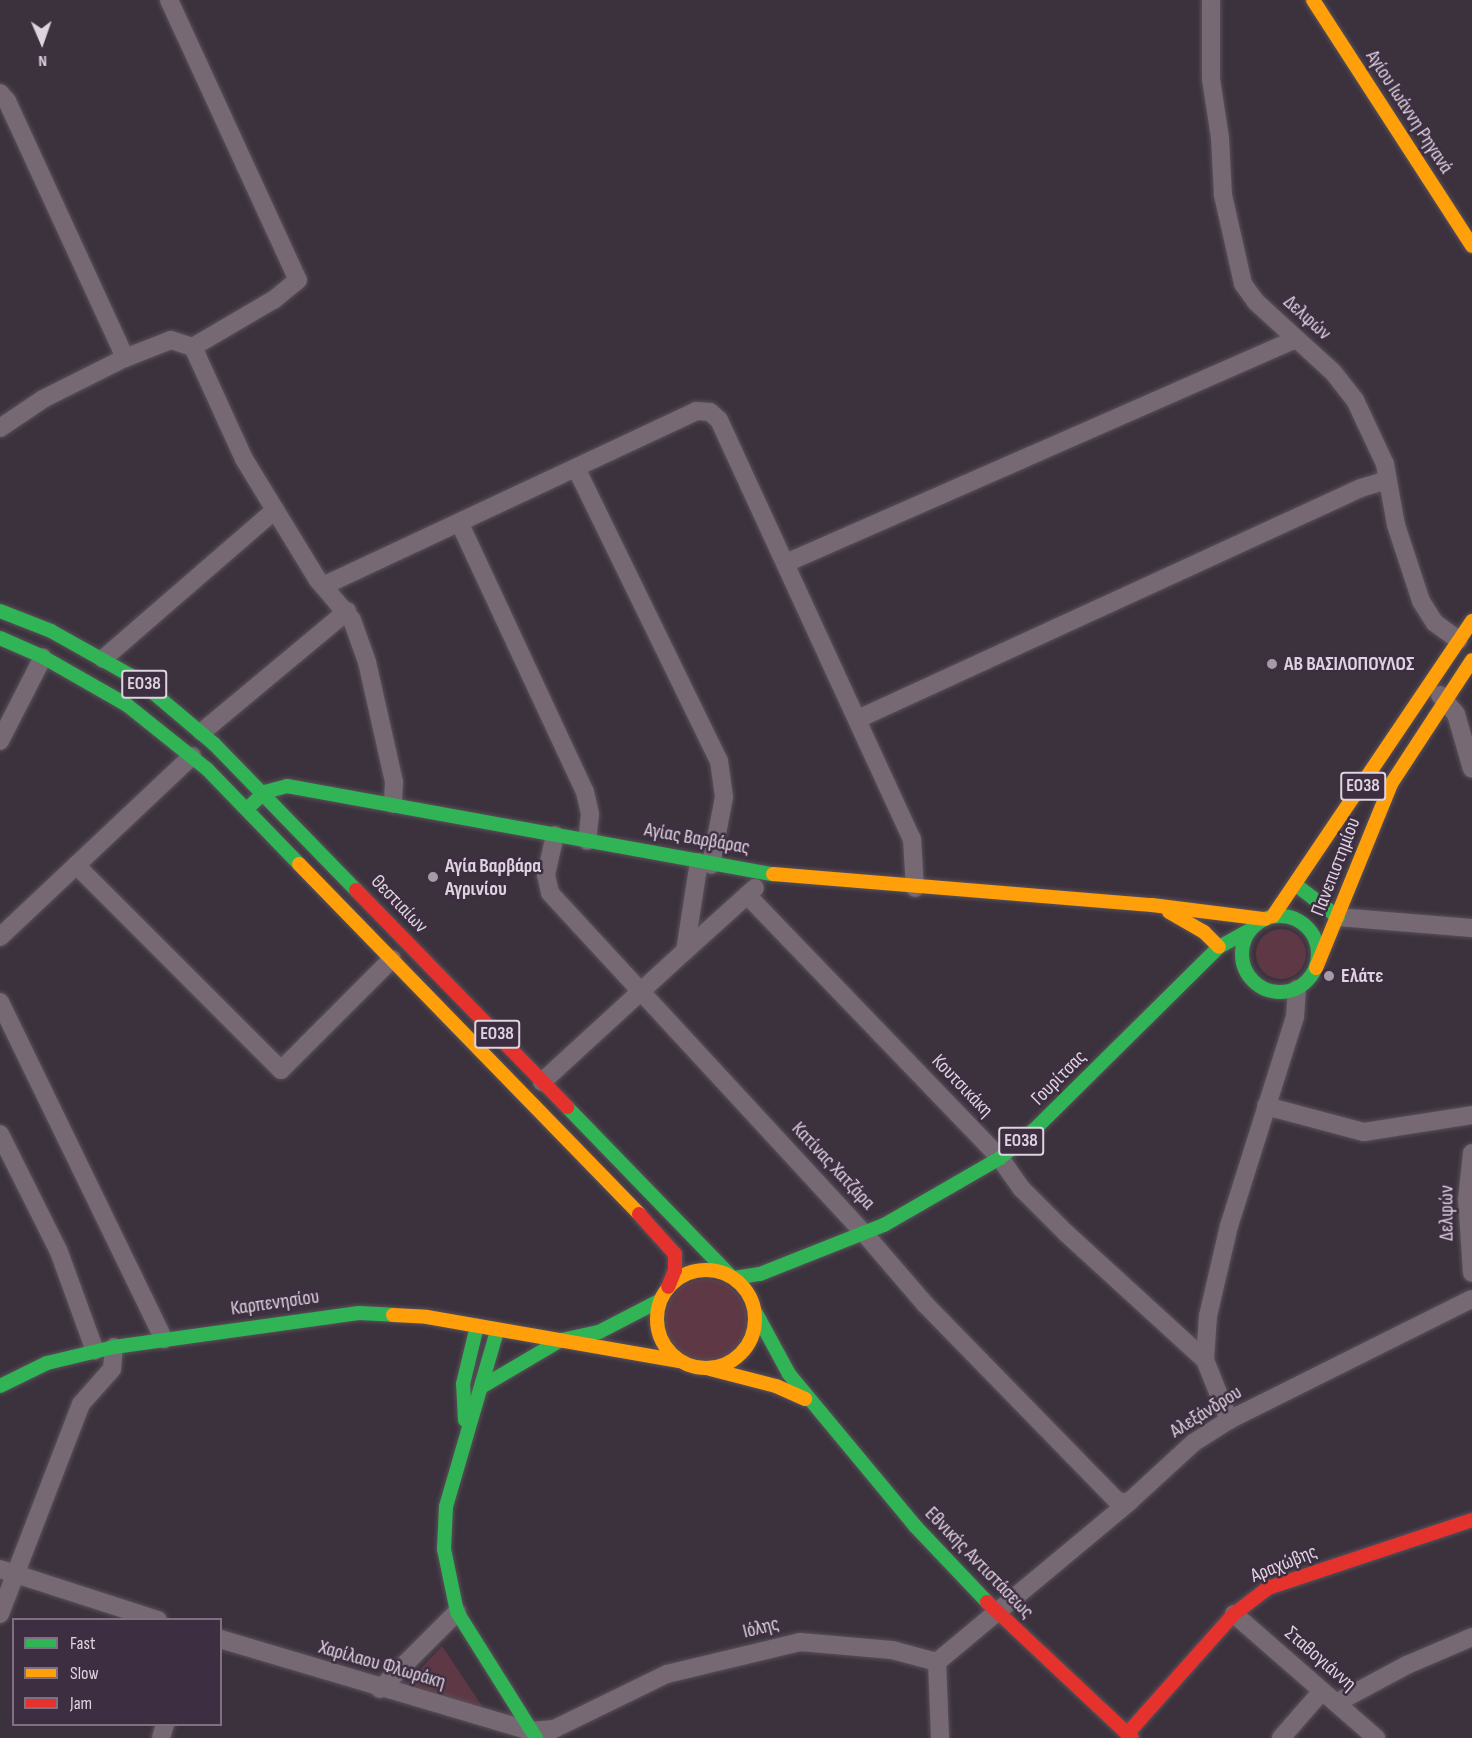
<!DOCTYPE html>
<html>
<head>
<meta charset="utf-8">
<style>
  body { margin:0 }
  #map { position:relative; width:1472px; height:1738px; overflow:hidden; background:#3b323d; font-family:"Sofia Sans Condensed",sans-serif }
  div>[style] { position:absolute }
  .green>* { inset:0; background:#5e3945 }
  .round { border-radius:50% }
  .roads { filter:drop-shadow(0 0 2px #585059) drop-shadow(0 0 2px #585059) }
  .street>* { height:18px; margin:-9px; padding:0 9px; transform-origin:9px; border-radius:9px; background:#766973 }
  .fast>* { height:14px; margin:-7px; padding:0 7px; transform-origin:7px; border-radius:7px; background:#30b455 }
  .fast>.ring { margin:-7px; padding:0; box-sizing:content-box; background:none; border:14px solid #30b455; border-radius:50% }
  .slow>* { height:14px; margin:-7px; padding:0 7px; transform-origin:7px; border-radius:7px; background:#ff9f0a }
  .slow>.ring { margin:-7px; padding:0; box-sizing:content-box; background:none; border:14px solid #ff9f0a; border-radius:50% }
  .jam>* { height:14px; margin:-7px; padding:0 7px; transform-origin:7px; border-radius:7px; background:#e5322d }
  .dots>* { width:16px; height:16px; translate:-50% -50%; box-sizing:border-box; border:3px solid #3e2e41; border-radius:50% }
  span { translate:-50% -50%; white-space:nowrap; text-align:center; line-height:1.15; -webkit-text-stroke:5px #3e2e41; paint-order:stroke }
  .shield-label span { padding:2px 4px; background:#3e2e41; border:2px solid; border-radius:4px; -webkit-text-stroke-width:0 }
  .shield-label { font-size:18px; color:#ded4df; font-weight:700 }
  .street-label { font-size:20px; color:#ded4df }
  .poi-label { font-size:20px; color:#ded4df; font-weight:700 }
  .left { translate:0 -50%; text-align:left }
  .legend { position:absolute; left:12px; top:1618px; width:210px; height:108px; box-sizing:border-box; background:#3e2e41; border:2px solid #7e7080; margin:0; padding:8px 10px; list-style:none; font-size:18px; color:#ded4df }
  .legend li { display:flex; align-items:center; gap:12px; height:30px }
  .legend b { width:30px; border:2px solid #7e7080 }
  .north { position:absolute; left:12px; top:12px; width:60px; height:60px; -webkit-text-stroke:4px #3e2e41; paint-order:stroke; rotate:178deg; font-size:16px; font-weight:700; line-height:24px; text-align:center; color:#ded4df }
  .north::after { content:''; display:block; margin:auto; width:21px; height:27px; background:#ded4df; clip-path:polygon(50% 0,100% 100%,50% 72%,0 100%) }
</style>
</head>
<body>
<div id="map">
  <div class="green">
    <div class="round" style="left:1256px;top:929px;width:50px;height:50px"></div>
    <div class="round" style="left:665px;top:1279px;width:82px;height:82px"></div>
    <div style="clip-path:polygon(442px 1646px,482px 1706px,481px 1707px,406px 1684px)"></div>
  </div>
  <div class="roads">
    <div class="street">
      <div style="left:169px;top:0;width:308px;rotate:65.3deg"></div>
      <div style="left:298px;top:280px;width:32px;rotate:141deg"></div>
      <div style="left:273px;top:300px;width:93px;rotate:149.6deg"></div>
      <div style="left:1211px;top:0;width:79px;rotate:90deg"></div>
      <div style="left:1211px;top:79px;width:60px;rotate:81.3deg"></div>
      <div style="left:1220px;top:138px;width:57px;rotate:87deg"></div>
      <div style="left:1223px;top:195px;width:91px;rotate:77.3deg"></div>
      <div style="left:1243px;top:284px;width:22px;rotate:54deg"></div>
      <div style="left:1256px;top:302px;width:104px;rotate:42.3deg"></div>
      <div style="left:1333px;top:372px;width:36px;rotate:52deg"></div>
      <div style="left:1355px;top:400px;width:71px;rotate:64.9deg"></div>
      <div style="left:1385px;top:464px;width:62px;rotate:79.8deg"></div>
      <div style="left:1396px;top:525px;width:80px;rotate:71.8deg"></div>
      <div style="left:1421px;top:601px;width:26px;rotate:58deg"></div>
      <div style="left:1435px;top:623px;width:29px;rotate:36deg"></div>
      <div style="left:0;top:93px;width:11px;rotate:49deg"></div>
      <div style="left:7px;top:101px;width:283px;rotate:65.3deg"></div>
      <div style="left:0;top:428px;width:52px;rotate:-34deg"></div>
      <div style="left:43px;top:399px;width:92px;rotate:-26.6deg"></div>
      <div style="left:125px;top:358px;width:49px;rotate:-21.4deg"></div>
      <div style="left:171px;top:340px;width:23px;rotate:18deg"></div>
      <div style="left:193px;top:347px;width:123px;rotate:65.5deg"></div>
      <div style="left:244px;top:459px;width:142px;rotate:58.6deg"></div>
      <div style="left:318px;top:580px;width:52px;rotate:49.6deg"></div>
      <div style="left:352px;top:620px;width:45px;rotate:70.3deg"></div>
      <div style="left:367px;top:662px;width:123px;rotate:77.3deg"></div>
      <div style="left:394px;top:782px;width:22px;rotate:93deg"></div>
      <div style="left:576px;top:468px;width:326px;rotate:64deg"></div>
      <div style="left:719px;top:761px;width:36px;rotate:82deg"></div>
      <div style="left:724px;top:797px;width:69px;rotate:100.8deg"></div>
      <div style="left:460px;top:524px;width:296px;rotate:65deg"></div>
      <div style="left:585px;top:792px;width:23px;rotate:77deg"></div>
      <div style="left:590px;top:814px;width:27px;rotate:96deg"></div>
      <div style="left:786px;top:563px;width:557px;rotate:-23.71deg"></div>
      <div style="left:323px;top:586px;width:412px;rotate:-25.1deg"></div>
      <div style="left:696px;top:411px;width:14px;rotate:4deg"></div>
      <div style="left:710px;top:412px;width:12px;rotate:42deg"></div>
      <div style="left:719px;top:420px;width:461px;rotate:65.3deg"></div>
      <div style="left:912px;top:839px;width:49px;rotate:86.5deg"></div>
      <div style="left:103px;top:659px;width:226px;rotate:-40.9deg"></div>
      <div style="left:1440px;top:695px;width:25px;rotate:50deg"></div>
      <div style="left:1456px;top:714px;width:57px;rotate:73.8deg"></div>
      <div style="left:858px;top:719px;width:554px;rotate:-24.67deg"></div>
      <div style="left:1361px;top:488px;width:27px;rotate:-17deg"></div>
      <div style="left:202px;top:732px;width:189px;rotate:-39.8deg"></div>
      <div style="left:0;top:741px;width:94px;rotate:-62.9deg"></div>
      <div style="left:555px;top:835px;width:41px;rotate:102.7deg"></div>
      <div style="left:546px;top:875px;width:18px;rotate:77deg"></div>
      <div style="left:550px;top:893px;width:463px;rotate:47.3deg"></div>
      <div style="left:864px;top:1233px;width:94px;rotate:49.3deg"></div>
      <div style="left:925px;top:1304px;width:272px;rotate:45.7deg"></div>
      <div style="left:1115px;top:1499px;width:7px;rotate:34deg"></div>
      <div style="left:1121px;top:1503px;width:9px;rotate:-13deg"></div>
      <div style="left:76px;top:865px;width:290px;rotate:45deg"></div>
      <div style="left:281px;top:1070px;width:157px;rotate:-45deg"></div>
      <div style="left:747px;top:895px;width:365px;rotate:46.1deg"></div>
      <div style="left:1000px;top:1158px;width:38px;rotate:55deg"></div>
      <div style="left:1022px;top:1189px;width:64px;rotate:45deg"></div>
      <div style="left:1067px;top:1234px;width:187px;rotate:42.4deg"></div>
      <div style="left:1205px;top:1360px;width:65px;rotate:68.2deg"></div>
      <div style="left:1338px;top:917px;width:134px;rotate:4.7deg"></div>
      <div style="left:0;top:937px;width:264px;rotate:-43.3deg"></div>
      <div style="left:685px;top:951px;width:94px;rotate:-42deg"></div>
      <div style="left:0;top:1002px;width:375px;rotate:64.1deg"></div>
      <div style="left:542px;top:1082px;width:194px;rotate:-42.5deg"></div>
      <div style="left:685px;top:951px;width:90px;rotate:-81.1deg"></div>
      <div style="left:1266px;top:1106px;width:101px;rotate:14.9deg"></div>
      <div style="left:1364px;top:1132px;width:109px;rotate:-8.9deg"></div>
      <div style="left:0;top:1134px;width:132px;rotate:63.4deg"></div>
      <div style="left:59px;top:1252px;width:105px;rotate:70deg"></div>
      <div style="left:1472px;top:1153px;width:46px;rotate:96.2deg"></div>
      <div style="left:1467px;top:1199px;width:74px;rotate:86.1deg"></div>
      <div style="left:1205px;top:1360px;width:44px;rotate:-86.1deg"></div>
      <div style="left:1208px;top:1316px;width:92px;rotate:-76.9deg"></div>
      <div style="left:1229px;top:1226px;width:219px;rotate:-72.5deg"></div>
      <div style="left:1295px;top:1017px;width:28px;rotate:-86deg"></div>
      <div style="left:0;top:1569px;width:166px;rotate:17.9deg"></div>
      <div style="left:0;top:1614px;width:225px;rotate:-68.9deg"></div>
      <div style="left:81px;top:1404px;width:47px;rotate:-48.5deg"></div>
      <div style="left:112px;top:1369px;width:22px;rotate:-85deg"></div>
      <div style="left:1234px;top:1614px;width:189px;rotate:41.1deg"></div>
      <div style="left:220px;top:1639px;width:324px;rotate:16.5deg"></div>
      <div style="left:531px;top:1731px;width:23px;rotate:-5deg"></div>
      <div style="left:554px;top:1729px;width:126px;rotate:-26deg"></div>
      <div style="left:667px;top:1674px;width:137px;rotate:-13.5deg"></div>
      <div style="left:800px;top:1642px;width:92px;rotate:5deg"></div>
      <div style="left:892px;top:1650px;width:47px;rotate:14.9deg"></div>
      <div style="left:937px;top:1662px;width:251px;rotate:-39.8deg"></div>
      <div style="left:1130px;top:1501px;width:86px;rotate:-42.6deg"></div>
      <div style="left:1193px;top:1443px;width:43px;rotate:-32.6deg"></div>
      <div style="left:1229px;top:1420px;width:271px;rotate:-26.5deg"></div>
      <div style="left:937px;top:1662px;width:76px;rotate:87.7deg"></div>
      <div style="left:380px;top:1689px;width:109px;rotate:-45deg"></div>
      <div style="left:1336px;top:1703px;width:81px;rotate:-28.2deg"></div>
      <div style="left:1407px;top:1665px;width:71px;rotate:-23.3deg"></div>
      <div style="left:161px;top:1738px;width:15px;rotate:-74deg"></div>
      <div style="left:1281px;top:1738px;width:62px;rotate:-48.9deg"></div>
    </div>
    <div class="fast">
      <div style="left:0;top:611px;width:55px;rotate:21.4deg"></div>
      <div style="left:51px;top:631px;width:98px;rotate:29.2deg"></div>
      <div style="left:137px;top:679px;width:101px;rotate:40.2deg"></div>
      <div style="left:214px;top:744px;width:204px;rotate:45.8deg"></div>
      <div style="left:0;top:638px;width:47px;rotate:23.8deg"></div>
      <div style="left:43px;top:657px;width:97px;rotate:29.7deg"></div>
      <div style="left:127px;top:705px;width:102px;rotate:38.7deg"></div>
      <div style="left:207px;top:769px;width:132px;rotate:45.9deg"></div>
      <div style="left:250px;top:806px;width:21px;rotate:-43deg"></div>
      <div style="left:265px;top:792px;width:23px;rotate:-15deg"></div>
      <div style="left:287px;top:786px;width:494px;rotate:10.3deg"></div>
      <div style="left:1296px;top:885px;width:53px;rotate:37.3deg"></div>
      <div class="ring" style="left:1242px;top:916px;width:62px;height:62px"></div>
      <div style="left:567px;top:1107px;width:234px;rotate:45.9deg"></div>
      <div style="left:734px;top:1278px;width:26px;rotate:-9deg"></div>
      <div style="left:760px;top:1274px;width:133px;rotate:-21.6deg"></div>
      <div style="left:884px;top:1225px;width:134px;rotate:-30deg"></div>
      <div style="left:1000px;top:1158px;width:44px;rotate:-39.5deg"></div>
      <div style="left:1034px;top:1130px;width:260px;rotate:-44.7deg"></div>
      <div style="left:1219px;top:947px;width:35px;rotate:-29deg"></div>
      <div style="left:756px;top:1313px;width:69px;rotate:61.6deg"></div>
      <div style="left:789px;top:1374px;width:197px;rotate:50.3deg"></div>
      <div style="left:915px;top:1526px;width:105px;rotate:46.5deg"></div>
      <div style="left:497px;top:1331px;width:183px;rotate:106.2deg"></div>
      <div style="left:446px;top:1507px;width:42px;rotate:92.7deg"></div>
      <div style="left:444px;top:1549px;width:64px;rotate:78.3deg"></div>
      <div style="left:457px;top:1612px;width:149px;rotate:57.9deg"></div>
      <div style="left:0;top:1386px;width:52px;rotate:-26.1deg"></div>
      <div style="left:47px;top:1363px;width:69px;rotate:-13.4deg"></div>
      <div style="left:114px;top:1347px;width:247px;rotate:-7.9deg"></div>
      <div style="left:359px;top:1313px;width:34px;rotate:3deg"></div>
      <div style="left:483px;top:1386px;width:91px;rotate:-30.5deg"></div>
      <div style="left:561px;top:1340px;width:39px;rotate:-12deg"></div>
      <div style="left:599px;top:1332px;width:68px;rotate:-27.3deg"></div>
      <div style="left:465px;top:1420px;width:36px;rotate:-93deg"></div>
      <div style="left:463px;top:1384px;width:60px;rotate:-76.4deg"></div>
    </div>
    <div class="slow">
      <div style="left:1313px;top:0;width:293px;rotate:57.1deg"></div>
      <div style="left:299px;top:864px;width:488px;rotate:45.8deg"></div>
      <div style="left:773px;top:874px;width:380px;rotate:4.7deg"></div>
      <div style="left:1152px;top:905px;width:114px;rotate:7.1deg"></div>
      <div style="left:1169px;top:912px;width:40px;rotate:29.7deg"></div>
      <div style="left:1204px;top:932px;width:21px;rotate:45deg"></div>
      <div style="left:1273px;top:916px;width:356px;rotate:-56deg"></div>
      <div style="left:1316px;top:968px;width:199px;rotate:-67.8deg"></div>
      <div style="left:1391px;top:784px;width:148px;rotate:-56.8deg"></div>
      <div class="ring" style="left:657px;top:1270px;width:84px;height:84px"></div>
      <div style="left:393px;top:1315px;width:34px;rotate:3deg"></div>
      <div style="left:427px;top:1317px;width:256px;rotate:9.9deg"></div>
      <div style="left:710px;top:1369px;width:68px;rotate:14.4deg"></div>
      <div style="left:776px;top:1386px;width:32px;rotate:24deg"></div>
    </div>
    <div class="jam">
      <div style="left:356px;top:890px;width:303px;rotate:45.8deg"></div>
      <div style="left:639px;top:1214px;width:54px;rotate:48deg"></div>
      <div style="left:675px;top:1254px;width:16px;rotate:90deg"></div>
      <div style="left:675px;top:1270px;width:18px;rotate:112deg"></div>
      <div style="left:987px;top:1602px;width:199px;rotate:43.2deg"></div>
      <div style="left:1127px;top:1734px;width:161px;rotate:-48.3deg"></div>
      <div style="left:1234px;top:1614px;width:43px;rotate:-37.4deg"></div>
      <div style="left:1268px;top:1588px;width:215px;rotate:-18.4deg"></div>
    </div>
  </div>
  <div class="dots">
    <div style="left:1272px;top:664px;background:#a59ba6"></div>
    <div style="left:433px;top:877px;background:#a59ba6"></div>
    <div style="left:1329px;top:976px;background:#a59ba6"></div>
  </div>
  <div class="shield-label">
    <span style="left:144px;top:684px">ΕΟ38</span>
    <span style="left:1363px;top:786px">ΕΟ38</span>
    <span style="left:497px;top:1034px">ΕΟ38</span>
    <span style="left:1021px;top:1141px">ΕΟ38</span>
  </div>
  <div class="street-label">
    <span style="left:1409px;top:112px;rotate:57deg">Αγίου Ιωάννη Ρηγανά</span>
    <span style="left:1307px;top:318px;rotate:42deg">Δελφών</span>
    <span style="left:697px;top:839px;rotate:10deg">Αγίας Βαρβάρας</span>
    <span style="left:1336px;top:867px;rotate:-69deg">Πανεπιστημίου</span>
    <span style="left:399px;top:904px;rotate:46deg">Θεστιαίων</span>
    <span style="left:1059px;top:1078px;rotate:-45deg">Γουρίτσας</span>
    <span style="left:962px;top:1086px;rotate:46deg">Κουτσικάκη</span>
    <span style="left:833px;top:1166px;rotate:47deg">Κατίνας Χατζάρα</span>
    <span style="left:1447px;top:1213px;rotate:-90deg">Δελφών</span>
    <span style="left:275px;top:1303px;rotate:-8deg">Καρπενησίου</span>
    <span style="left:1206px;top:1412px;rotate:-32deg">Αλεξάνδρου</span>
    <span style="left:979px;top:1563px;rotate:46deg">Εθνικής Αντιστάσεως</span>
    <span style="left:1284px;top:1564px;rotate:-22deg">Αραχώβης</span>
    <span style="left:761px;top:1628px;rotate:-14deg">Ιόλης</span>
    <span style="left:1320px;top:1659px;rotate:41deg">Σταθογιάννη</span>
    <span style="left:382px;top:1665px;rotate:16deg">Χαρίλαου Φλωράκη</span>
  </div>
  <div class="poi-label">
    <span class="left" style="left:1284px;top:664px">ΑΒ ΒΑΣΙΛΟΠΟΥΛΟΣ</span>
    <span class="left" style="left:445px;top:878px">Αγία Βαρβάρα<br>Αγρινίου</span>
    <span class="left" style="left:1341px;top:976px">Ελάτε</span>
  </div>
  <ul class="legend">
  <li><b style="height:8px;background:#30b455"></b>Fast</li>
  <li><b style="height:8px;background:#ff9f0a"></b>Slow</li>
  <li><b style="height:8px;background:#e5322d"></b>Jam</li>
  </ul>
  <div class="north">N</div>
</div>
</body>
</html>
